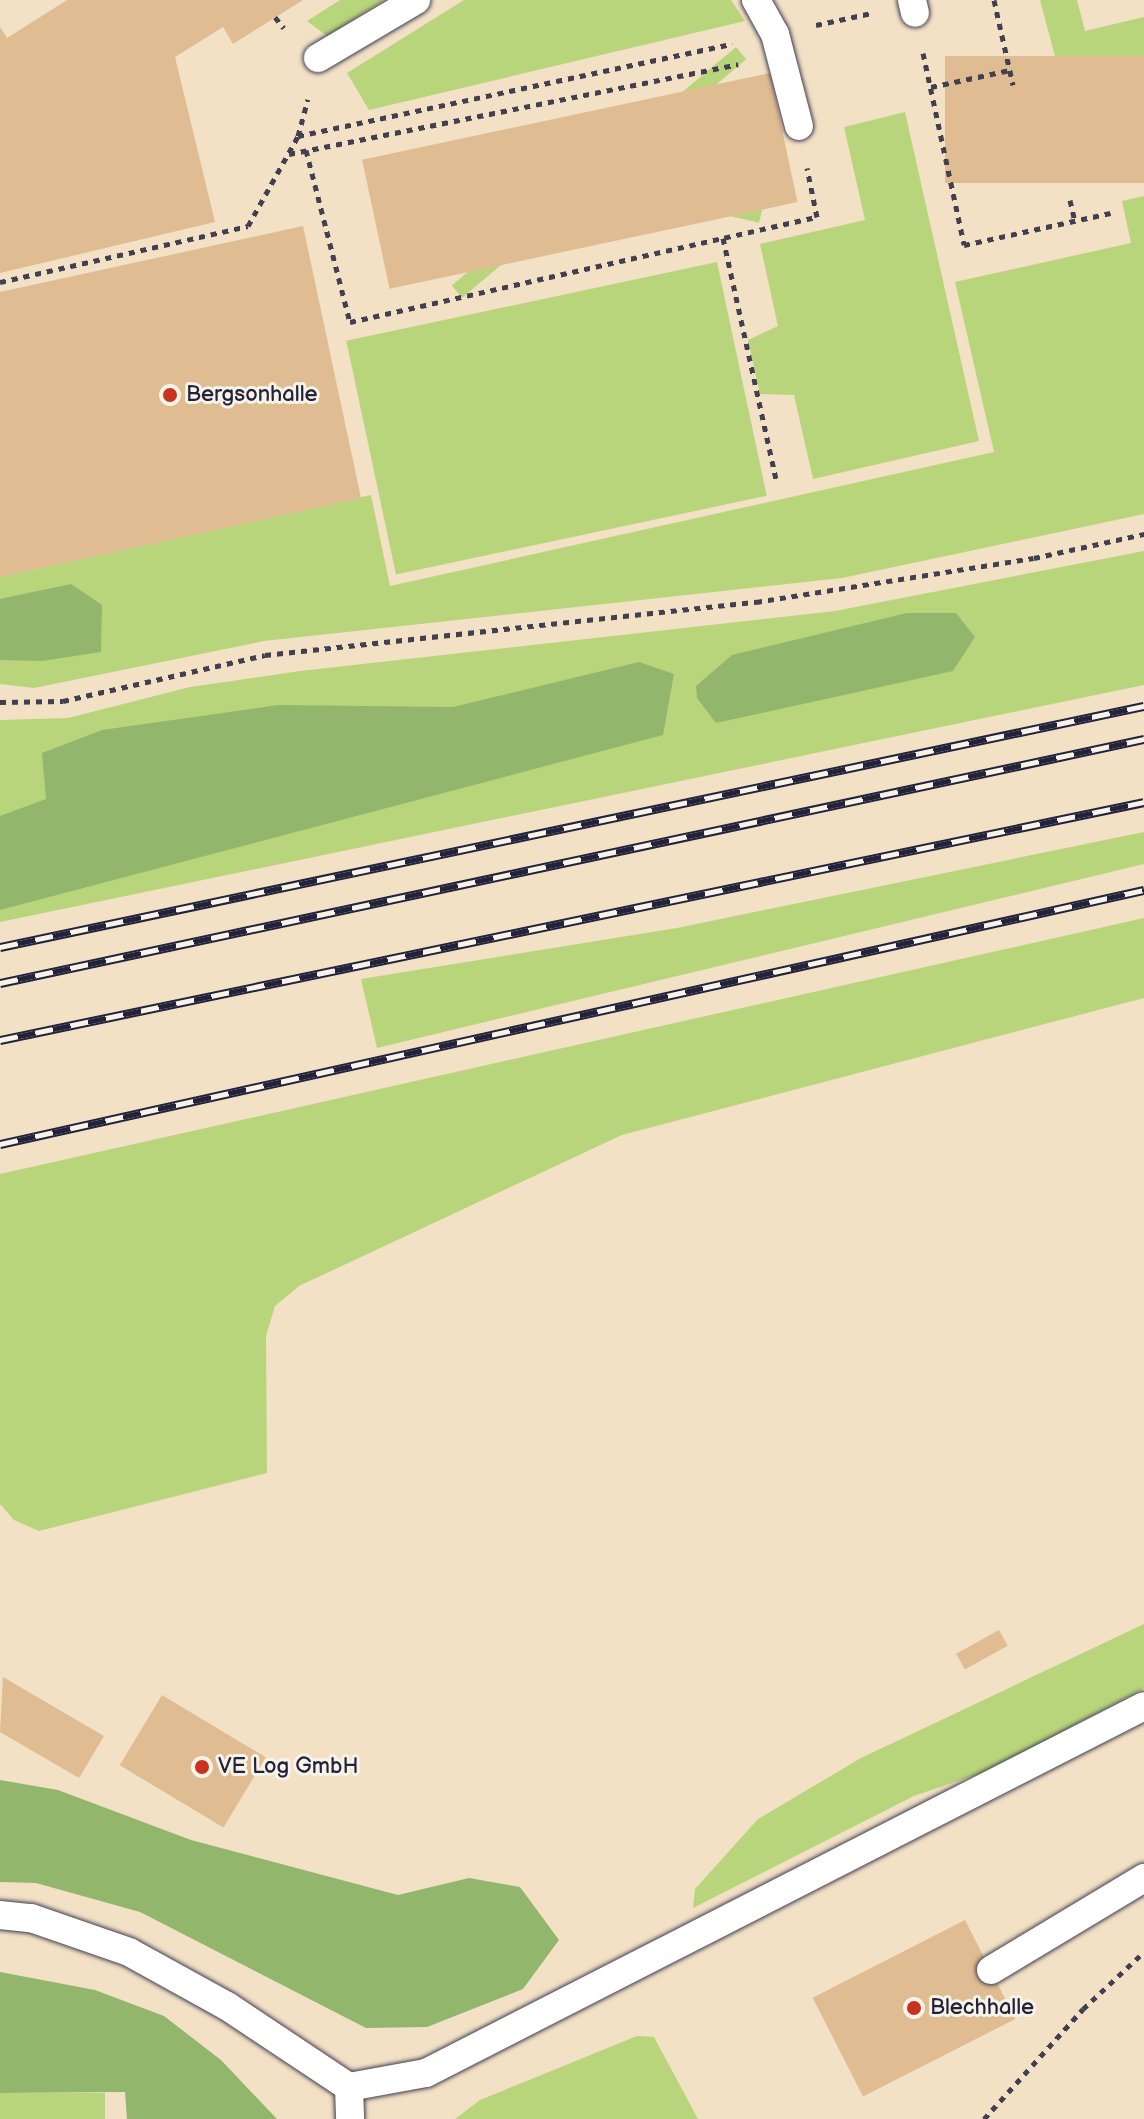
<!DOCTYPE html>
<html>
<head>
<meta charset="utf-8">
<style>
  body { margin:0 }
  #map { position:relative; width:1144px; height:2119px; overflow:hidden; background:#f3e1c6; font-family:"Balsamiq Sans",sans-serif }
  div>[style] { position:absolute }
  .green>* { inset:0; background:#b8d57b; transform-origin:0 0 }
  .forest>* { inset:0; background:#92b66b }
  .building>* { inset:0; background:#dfbc91; transform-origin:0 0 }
  .path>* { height:5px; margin-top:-2.5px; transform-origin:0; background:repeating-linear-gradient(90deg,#413f50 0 6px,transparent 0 12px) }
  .roads { filter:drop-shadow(0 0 2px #413f50) drop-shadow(0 0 2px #413f50) }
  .lane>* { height:28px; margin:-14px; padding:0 14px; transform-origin:14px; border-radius:14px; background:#fff }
  .rail>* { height:9px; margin-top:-4.5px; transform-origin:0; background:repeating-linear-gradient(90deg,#f7f3e8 0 18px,#22223b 0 36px); box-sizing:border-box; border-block:2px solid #22223b }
  .dots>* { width:22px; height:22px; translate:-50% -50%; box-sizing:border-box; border:4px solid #f7f3e8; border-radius:50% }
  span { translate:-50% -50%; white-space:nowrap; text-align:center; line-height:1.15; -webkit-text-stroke:6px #f7f3e8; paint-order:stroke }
  .poi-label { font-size:22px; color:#22223b }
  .left { translate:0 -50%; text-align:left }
</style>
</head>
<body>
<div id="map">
  <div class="green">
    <div style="clip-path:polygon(340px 0,384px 0,327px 36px,307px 21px)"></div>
    <div style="clip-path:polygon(464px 0,731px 0,745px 21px,369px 110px,347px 73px)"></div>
    <div style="clip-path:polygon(1040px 0,1077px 0,1085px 31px,1144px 17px,1144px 56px,1060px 75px)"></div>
    <div style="left:736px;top:47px;width:16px;height:371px;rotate:50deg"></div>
    <div style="clip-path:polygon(905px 112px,979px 441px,813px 479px,794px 395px,760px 394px,748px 340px,778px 326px,760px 244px,865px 220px,844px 127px)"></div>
    <div style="clip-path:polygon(1144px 196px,1144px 514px,842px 578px,264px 641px,34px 688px,0 684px,0 577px,371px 495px,390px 586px,994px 452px,955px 282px,1131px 243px,1122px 201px)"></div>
    <div style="left:762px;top:210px;width:13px;height:249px;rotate:103deg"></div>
    <div style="left:717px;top:262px;width:239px;height:379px;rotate:78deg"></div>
    <div style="clip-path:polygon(1144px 551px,1144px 685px,0 922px,0 720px,68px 718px,190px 687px,300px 671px,835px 611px)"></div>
    <div style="clip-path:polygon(1144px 832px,1144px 864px,377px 1048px,361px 979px,677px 928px)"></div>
    <div style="clip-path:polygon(1144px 918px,1144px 998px,622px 1135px,299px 1286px,275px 1306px,266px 1336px,267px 1473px,39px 1531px,14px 1520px,0 1504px,0 1174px)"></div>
    <div style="clip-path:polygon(1144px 1624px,1144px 1688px,987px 1771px,914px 1796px,693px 1908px,695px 1889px,758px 1819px,861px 1758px)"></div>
    <div style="clip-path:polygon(637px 2036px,654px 2037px,698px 2119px,455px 2119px,480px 2100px)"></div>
    <div style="left:0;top:2093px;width:105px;height:26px"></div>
  </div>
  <div class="forest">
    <div style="clip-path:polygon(71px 584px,102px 605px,101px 652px,42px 661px,0 660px,0 599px)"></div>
    <div style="clip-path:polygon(907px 613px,956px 613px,975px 637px,953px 671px,716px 723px,697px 698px,696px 686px,732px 655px)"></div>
    <div style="clip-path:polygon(639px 662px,674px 674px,663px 735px,0 910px,0 816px,46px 799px,42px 753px,102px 730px,278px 705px,453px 707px)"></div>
    <div style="clip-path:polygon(0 1780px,58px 1790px,191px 1840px,398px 1895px,469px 1878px,520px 1887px,559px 1940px,523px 1989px,427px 2027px,366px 2028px,140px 1912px,36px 1883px,0 1882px)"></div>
    <div style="clip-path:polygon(0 1972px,95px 1990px,164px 2016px,221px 2060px,277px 2119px,127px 2119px,125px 2092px,0 2093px)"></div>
  </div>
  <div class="building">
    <div style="clip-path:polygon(67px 0,303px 0,233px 44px,223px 27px,175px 57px,215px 222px,0 273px,0 27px,7px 38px)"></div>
    <div style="left:1144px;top:56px;width:127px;height:199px;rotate:90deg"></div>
    <div style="left:770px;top:73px;width:132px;height:417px;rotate:78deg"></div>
    <div style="clip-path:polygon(303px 226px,361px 498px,0 577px,0 292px)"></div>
    <div style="left:999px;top:1630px;width:18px;height:49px;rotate:61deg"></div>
    <div style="clip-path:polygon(3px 1677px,104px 1736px,79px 1778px,0 1732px)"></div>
    <div style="left:162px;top:1695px;width:121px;height:82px;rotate:31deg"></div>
    <div style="left:965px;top:1920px;width:111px;height:171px;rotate:63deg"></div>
  </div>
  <div class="path">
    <div style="left:994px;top:0;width:87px;rotate:77.4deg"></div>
    <div style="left:275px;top:17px;width:14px;rotate:51deg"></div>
    <div style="left:816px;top:25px;width:57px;rotate:-12.1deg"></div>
    <div style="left:923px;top:53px;width:196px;rotate:77.9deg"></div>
    <div style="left:964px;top:245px;width:150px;rotate:-12.3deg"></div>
    <div style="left:931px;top:87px;width:81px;rotate:-12.1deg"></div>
    <div style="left:298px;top:136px;width:444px;rotate:-12deg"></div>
    <div style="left:306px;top:150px;width:178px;rotate:75.7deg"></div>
    <div style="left:350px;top:322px;width:479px;rotate:-12.7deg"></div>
    <div style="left:817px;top:217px;width:50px;rotate:-101.5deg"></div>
    <div style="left:289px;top:154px;width:458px;rotate:-11.3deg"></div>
    <div style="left:1070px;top:200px;width:22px;rotate:77deg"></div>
    <div style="left:723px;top:238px;width:251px;rotate:77.6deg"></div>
    <div style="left:0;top:282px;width:254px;rotate:-12.7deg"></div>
    <div style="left:248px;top:226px;width:103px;rotate:-60.9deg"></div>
    <div style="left:298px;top:136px;width:38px;rotate:-75deg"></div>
    <div style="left:0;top:702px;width:63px;rotate:-0.9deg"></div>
    <div style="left:63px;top:701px;width:207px;rotate:-12.8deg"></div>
    <div style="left:265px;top:655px;width:494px;rotate:-6.2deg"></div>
    <div style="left:756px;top:602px;width:281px;rotate:-9deg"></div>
    <div style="left:1034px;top:558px;width:113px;rotate:-12.3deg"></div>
    <div style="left:984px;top:2119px;width:148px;rotate:-48deg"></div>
    <div style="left:1083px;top:2009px;width:83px;rotate:-43.1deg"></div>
  </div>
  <div class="roads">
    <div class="lane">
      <div style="left:756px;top:0;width:39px;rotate:61deg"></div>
      <div style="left:775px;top:34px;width:95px;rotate:75.4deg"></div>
      <div style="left:912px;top:0;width:13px;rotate:77deg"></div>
      <div style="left:318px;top:58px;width:114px;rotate:-30.6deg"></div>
      <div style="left:0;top:1915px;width:31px;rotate:6deg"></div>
      <div style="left:31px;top:1918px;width:104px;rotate:19.1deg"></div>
      <div style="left:129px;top:1952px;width:112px;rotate:28.9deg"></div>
      <div style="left:227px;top:2006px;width:146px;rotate:33.6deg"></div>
      <div style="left:349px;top:2087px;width:78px;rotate:-10.3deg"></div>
      <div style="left:426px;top:2073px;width:806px;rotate:-27.07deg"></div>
      <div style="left:991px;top:1970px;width:179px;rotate:-31deg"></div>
      <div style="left:349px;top:2087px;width:32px;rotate:88deg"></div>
    </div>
  </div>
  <div class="rail">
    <div style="left:0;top:947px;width:1169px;rotate:-11.9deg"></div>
    <div style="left:0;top:983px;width:1170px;rotate:-12.04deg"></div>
    <div style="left:0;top:1040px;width:1168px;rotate:-11.75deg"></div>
    <div style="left:0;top:1144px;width:1172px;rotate:-12.52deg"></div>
  </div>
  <div class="dots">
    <div style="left:170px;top:395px;background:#c8321e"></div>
    <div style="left:202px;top:1767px;background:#c8321e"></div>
    <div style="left:914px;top:2008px;background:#c8321e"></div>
  </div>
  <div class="poi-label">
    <span class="left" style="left:186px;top:395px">Bergsonhalle</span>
    <span class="left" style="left:218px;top:1767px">VE Log GmbH</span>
    <span class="left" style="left:930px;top:2008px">Blechhalle</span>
  </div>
</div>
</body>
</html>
